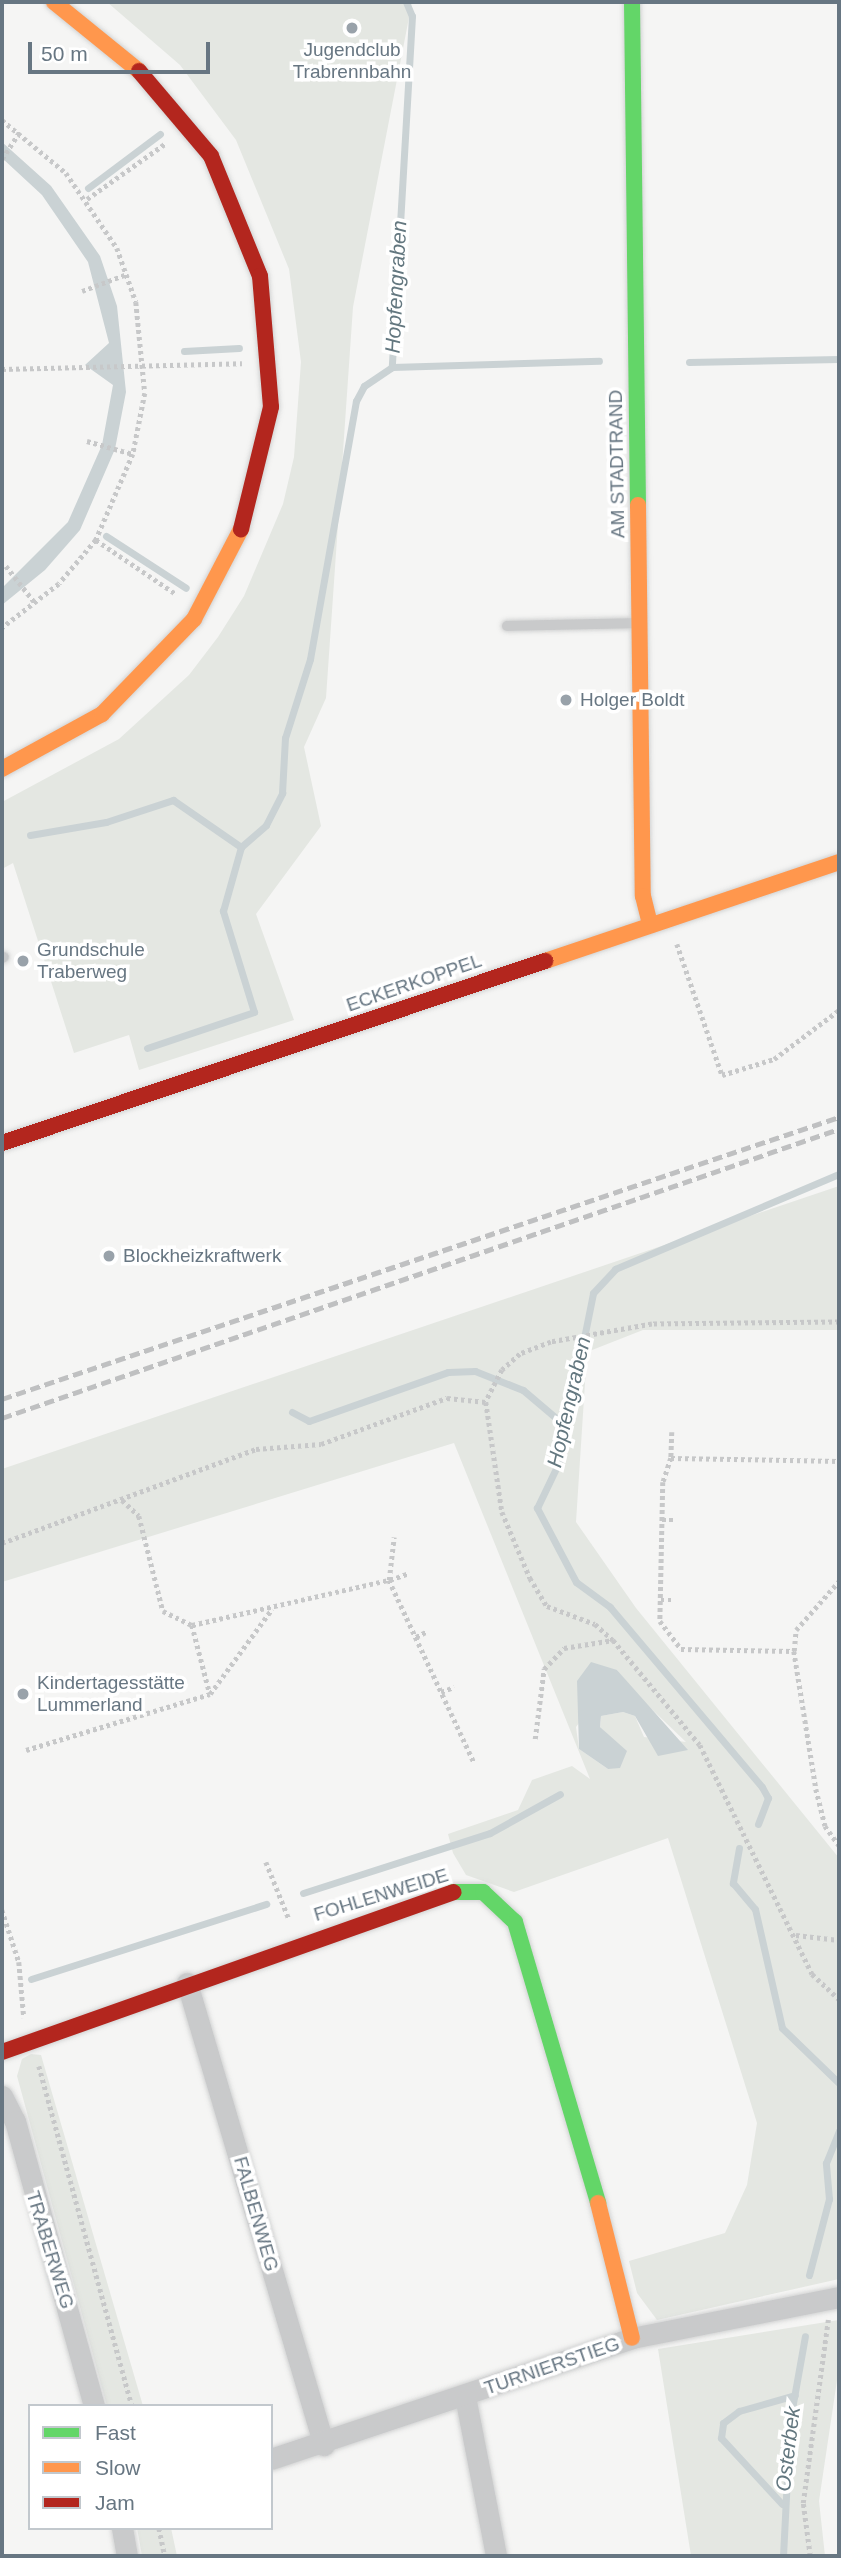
<!DOCTYPE html>
<html>
<head>
<meta charset="utf-8">
<style>
  body { margin:0 }
  #map { position:relative; width:841px; height:2558px; overflow:hidden; background:#f5f5f4; font-family:Helvetica,sans-serif }
  div>[style] { position:absolute }
  .green>* { inset:0; background:#e4e7e2 }
  .water>* { inset:0; background:#cad2d4 }
  .stream>* { height:7px; margin:-3.5px; padding:0 3.5px; transform-origin:3.5px; border-radius:3.5px; background:#cad2d4 }
  .path>* { height:4.5px; margin-top:-2.25px; transform-origin:0; background:repeating-linear-gradient(90deg,#c7c8c9 0 3.5px,transparent 0 7px) }
  .roads { filter:drop-shadow(0 0 2px #d2d3d3) drop-shadow(0 0 2px #d2d3d3) }
  .lane>* { height:10px; margin:-5px; padding:0 5px; transform-origin:5px; border-radius:5px; background:#c9cacb }
  .street>* { height:21px; margin:-10.5px; padding:0 10.5px; transform-origin:10.5px; border-radius:10.5px; background:#c9cacb }
  .fast>* { height:16px; margin:-8px; padding:0 8px; transform-origin:8px; border-radius:8px; background:#63d668 }
  .slow>* { height:16px; margin:-8px; padding:0 8px; transform-origin:8px; border-radius:8px; background:#ff974d }
  .jam>* { height:16px; margin:-8px; padding:0 8px; transform-origin:8px; border-radius:8px; background:#b3261e }
  .rail>* { height:5px; margin-top:-2.5px; transform-origin:0; background:repeating-linear-gradient(90deg,#bfc0c1 0 10px,transparent 0 15px) }
  .dots>* { width:19px; height:19px; translate:-50% -50%; box-sizing:border-box; border:4px solid #fff; border-radius:50% }
  span { translate:-50% -50%; white-space:nowrap; text-align:center; line-height:1.15; -webkit-text-stroke:7px #fff; paint-order:stroke }
  .poi-label { font-size:19px; color:#677682 }
  .left { translate:0 -50%; text-align:left }
  .street-label { font-size:19px; color:#677682 }
  .water-label { font-size:21px; color:#63777f; font-style:italic }
  .frame { position:absolute; inset:0; border:4px solid #677682; pointer-events:none }
  .legend { position:absolute; left:28px; top:2404px; width:245px; height:126px; box-sizing:border-box; background:#fff; border:2px solid #c2c8cd; margin:0; padding:9px 12px; list-style:none; font-size:21px; color:#677682 }
  .legend li { display:flex; align-items:center; gap:14px; height:35px }
  .legend b { width:35px; border:2px solid #c2c8cd }
  .scale { position:absolute; left:28px; top:42px; width:182px; height:32px; box-sizing:border-box; border:4px solid #677682; border-top:0; padding-left:9px; font-size:21px; line-height:24px; white-space:nowrap; color:#677682; -webkit-text-stroke:5px #fff; paint-order:stroke }
</style>
</head>
<body>
<div id="map">
  <div class="green">
    <div style="clip-path:polygon(107px 2px,412px 2px,353px 307px,326px 698px,304px 747px,321px 826px,256px 914px,294px 1020px,139px 1070px,129px 1035px,74px 1053px,13px 863px,2px 869px,2px 802px,119px 739px,189px 675px,218px 637px,244px 596px,283px 504px,294px 457px,301px 362px,289px 269px,236px 140px,180px 65px)"></div>
    <div style="clip-path:polygon(evenodd,839px 1186px,839px 1330px,643px 1330px,587px 1352px,576px 1522px,636px 1608px,839px 1858px,839px 2279px,657px 2320px,637px 2293px,629px 2261px,725px 2233px,747px 2185px,757px 2123px,668px 1838px,514px 1892px,466px 1875px,453px 1853px,448px 1834px,518px 1810px,532px 1780px,572px 1766px,590px 1779px,454px 1443px,2px 1582px,2px 1469px,839px 1186px,617px 1670px,640px 1698px,686px 1742px,644px 1737px,635px 1716px,623px 1712px,601px 1716px,600px 1727px,609px 1736px,608px 1769px,579px 1749px,576px 1727px,617px 1670px)"></div>
    <div style="clip-path:polygon(31px 2054px,41px 2055px,143px 2406px,107px 2406px,17px 2076px,22px 2059px)"></div>
    <div style="clip-path:polygon(839px 2320px,839px 2367px,819px 2501px,825px 2556px,691px 2556px,658px 2349px)"></div>
    <div style="clip-path:polygon(137px 2528px,171px 2528px,177px 2556px,142px 2556px)"></div>
  </div>
  <div class="water">
    <div style="clip-path:polygon(2px 142px,51px 186px,100px 256px,117px 306px,126px 392px,115px 449px,80px 530px,45px 570px,2px 605px,2px 588px,68px 522px,102px 445px,113px 385px,85px 365px,109px 343px,88px 262px,42px 195px,2px 158px)"></div>
    <div style="clip-path:polygon(591px 1662px,617px 1670px,688px 1750px,658px 1756px,635px 1716px,623px 1712px,601px 1716px,600px 1727px,627px 1751px,620px 1768px,608px 1769px,579px 1749px,577px 1681px)"></div>
  </div>
  <div class="stream">
    <div style="left:406px;top:2px;width:15px;rotate:67deg"></div>
    <div style="left:412px;top:16px;width:352px;rotate:93.3deg"></div>
    <div style="left:392px;top:367px;width:207px;rotate:-1.7deg"></div>
    <div style="left:88px;top:188px;width:90px;rotate:-36.9deg"></div>
    <div style="left:184px;top:351px;width:55px;rotate:-3.1deg"></div>
    <div style="left:689px;top:362px;width:150px;rotate:-1.1deg"></div>
    <div style="left:106px;top:536px;width:95px;rotate:33deg"></div>
    <div style="left:30px;top:835px;width:77px;rotate:-9.7deg"></div>
    <div style="left:106px;top:822px;width:71px;rotate:-18.2deg"></div>
    <div style="left:173px;top:800px;width:83px;rotate:34.7deg"></div>
    <div style="left:147px;top:1048px;width:113px;rotate:-18.6deg"></div>
    <div style="left:254px;top:1012px;width:106px;rotate:-107.1deg"></div>
    <div style="left:223px;top:911px;width:66px;rotate:-74.3deg"></div>
    <div style="left:241px;top:847px;width:33px;rotate:-41deg"></div>
    <div style="left:266px;top:825px;width:36px;rotate:-63deg"></div>
    <div style="left:282px;top:793px;width:55px;rotate:-86.9deg"></div>
    <div style="left:285px;top:738px;width:83px;rotate:-72.4deg"></div>
    <div style="left:310px;top:659px;width:262px;rotate:-79.9deg"></div>
    <div style="left:356px;top:401px;width:17px;rotate:-62deg"></div>
    <div style="left:364px;top:386px;width:34px;rotate:-34deg"></div>
    <div style="left:292px;top:1412px;width:19px;rotate:28deg"></div>
    <div style="left:309px;top:1421px;width:147px;rotate:-19.4deg"></div>
    <div style="left:448px;top:1372px;width:27px;rotate:-2deg"></div>
    <div style="left:475px;top:1371px;width:52px;rotate:21.6deg"></div>
    <div style="left:523px;top:1390px;width:52px;rotate:40.4deg"></div>
    <div style="left:758px;top:1824px;width:28px;rotate:-69deg"></div>
    <div style="left:768px;top:1798px;width:13px;rotate:-119deg"></div>
    <div style="left:762px;top:1787px;width:236px;rotate:-130.2deg"></div>
    <div style="left:610px;top:1607px;width:42px;rotate:-143.7deg"></div>
    <div style="left:576px;top:1582px;width:84px;rotate:-117.8deg"></div>
    <div style="left:537px;top:1508px;width:51px;rotate:-64.4deg"></div>
    <div style="left:559px;top:1462px;width:172px;rotate:-78.6deg"></div>
    <div style="left:593px;top:1293px;width:33px;rotate:-47deg"></div>
    <div style="left:615px;top:1269px;width:243px;rotate:-23deg"></div>
    <div style="left:739px;top:1848px;width:36px;rotate:100deg"></div>
    <div style="left:733px;top:1883px;width:34px;rotate:50deg"></div>
    <div style="left:755px;top:1909px;width:122px;rotate:77.2deg"></div>
    <div style="left:782px;top:2028px;width:79px;rotate:44deg"></div>
    <div style="left:303px;top:1893px;width:196px;rotate:-17.8deg"></div>
    <div style="left:490px;top:1833px;width:80px;rotate:-29.1deg"></div>
    <div style="left:31px;top:1979px;width:247px;rotate:-17.7deg"></div>
    <div style="left:809px;top:2275px;width:79px;rotate:-75.3deg"></div>
    <div style="left:829px;top:2199px;width:36px;rotate:-95deg"></div>
    <div style="left:826px;top:2163px;width:35px;rotate:-68deg"></div>
    <div style="left:782px;top:2504px;width:90px;rotate:-132.7deg"></div>
    <div style="left:721px;top:2438px;width:15px;rotate:-82deg"></div>
    <div style="left:723px;top:2423px;width:20px;rotate:-37deg"></div>
    <div style="left:739px;top:2411px;width:58px;rotate:-15.9deg"></div>
    <div style="left:783px;top:2556px;width:136px;rotate:-87.1deg"></div>
    <div style="left:790px;top:2420px;width:85px;rotate:-79.9deg"></div>
  </div>
  <div class="path">
    <div style="left:2px;top:120px;width:83px;rotate:39.6deg"></div>
    <div style="left:66px;top:173px;width:91px;rotate:55.8deg"></div>
    <div style="left:117px;top:248px;width:57px;rotate:70.6deg"></div>
    <div style="left:136px;top:302px;width:91px;rotate:84.4deg"></div>
    <div style="left:145px;top:393px;width:62px;rotate:101.1deg"></div>
    <div style="left:133px;top:454px;width:94px;rotate:113.3deg"></div>
    <div style="left:96px;top:540px;width:57px;rotate:130.1deg"></div>
    <div style="left:59px;top:584px;width:72px;rotate:142.3deg"></div>
    <div style="left:2px;top:159px;width:33px;rotate:-57deg"></div>
    <div style="left:87px;top:199px;width:97px;rotate:-35.3deg"></div>
    <div style="left:82px;top:291px;width:48px;rotate:-20.7deg"></div>
    <div style="left:2px;top:369px;width:240px;rotate:-1.4deg"></div>
    <div style="left:87px;top:441px;width:48px;rotate:15.8deg"></div>
    <div style="left:96px;top:540px;width:97px;rotate:34deg"></div>
    <div style="left:6px;top:566px;width:48px;rotate:51.7deg"></div>
    <div style="left:677px;top:944px;width:139px;rotate:71deg"></div>
    <div style="left:722px;top:1075px;width:54px;rotate:-17.1deg"></div>
    <div style="left:774px;top:1059px;width:81px;rotate:-37deg"></div>
    <div style="left:839px;top:1322px;width:187px;rotate:179.4deg"></div>
    <div style="left:652px;top:1324px;width:103px;rotate:169.9deg"></div>
    <div style="left:551px;top:1342px;width:33px;rotate:159deg"></div>
    <div style="left:520px;top:1354px;width:24px;rotate:138deg"></div>
    <div style="left:502px;top:1370px;width:36px;rotate:117deg"></div>
    <div style="left:486px;top:1402px;width:111px;rotate:81.7deg"></div>
    <div style="left:502px;top:1512px;width:72px;rotate:67deg"></div>
    <div style="left:530px;top:1578px;width:33px;rotate:59deg"></div>
    <div style="left:547px;top:1606px;width:51px;rotate:20.6deg"></div>
    <div style="left:595px;top:1624px;width:24px;rotate:42deg"></div>
    <div style="left:613px;top:1640px;width:136px;rotate:50.4deg"></div>
    <div style="left:700px;top:1745px;width:255px;rotate:63.9deg"></div>
    <div style="left:812px;top:1974px;width:37px;rotate:43deg"></div>
    <div style="left:672px;top:1432px;width:26px;rotate:92deg"></div>
    <div style="left:671px;top:1458px;width:168px;rotate:1deg"></div>
    <div style="left:671px;top:1458px;width:25px;rotate:108deg"></div>
    <div style="left:663px;top:1482px;width:139px;rotate:91.2deg"></div>
    <div style="left:660px;top:1621px;width:35px;rotate:53deg"></div>
    <div style="left:681px;top:1649px;width:113px;rotate:1deg"></div>
    <div style="left:794px;top:1651px;width:21px;rotate:-85deg"></div>
    <div style="left:796px;top:1630px;width:65px;rotate:-48.7deg"></div>
    <div style="left:122px;top:1500px;width:23px;rotate:43deg"></div>
    <div style="left:139px;top:1516px;width:98px;rotate:75.8deg"></div>
    <div style="left:163px;top:1611px;width:32px;rotate:26deg"></div>
    <div style="left:192px;top:1625px;width:71px;rotate:75.4deg"></div>
    <div style="left:662px;top:1520px;width:11px"></div>
    <div style="left:2px;top:1543px;width:271px;rotate:-20.3deg"></div>
    <div style="left:256px;top:1449px;width:65px;rotate:-4.4deg"></div>
    <div style="left:321px;top:1444px;width:134px;rotate:-20.1deg"></div>
    <div style="left:447px;top:1398px;width:39px;rotate:6deg"></div>
    <div style="left:389px;top:1580px;width:43px;rotate:-83.4deg"></div>
    <div style="left:390px;top:1580px;width:20px;rotate:-20deg"></div>
    <div style="left:661px;top:1600px;width:11px"></div>
    <div style="left:192px;top:1625px;width:202px;rotate:-12.9deg"></div>
    <div style="left:389px;top:1580px;width:201px;rotate:65deg"></div>
    <div style="left:416px;top:1637px;width:13px;rotate:-27deg"></div>
    <div style="left:794px;top:1651px;width:140px;rotate:80.9deg"></div>
    <div style="left:816px;top:1789px;width:38px;rotate:76deg"></div>
    <div style="left:825px;top:1826px;width:24px;rotate:54deg"></div>
    <div style="left:441px;top:1692px;width:14px;rotate:-21deg"></div>
    <div style="left:535px;top:1739px;width:71px;rotate:-82.7deg"></div>
    <div style="left:544px;top:1669px;width:29px;rotate:-46deg"></div>
    <div style="left:564px;top:1648px;width:50px;rotate:-9.3deg"></div>
    <div style="left:26px;top:1750px;width:192px;rotate:-16.9deg"></div>
    <div style="left:210px;top:1694px;width:105px;rotate:-53.9deg"></div>
    <div style="left:266px;top:1862px;width:61px;rotate:68deg"></div>
    <div style="left:2px;top:1910px;width:55px;rotate:71.9deg"></div>
    <div style="left:19px;top:1962px;width:56px;rotate:84.9deg"></div>
    <div style="left:796px;top:1935px;width:43px;rotate:6.6deg"></div>
    <div style="left:39px;top:2066px;width:352px;rotate:74.7deg"></div>
    <div style="left:159px;top:2528px;width:29px;rotate:78deg"></div>
    <div style="left:810px;top:2556px;width:53px;rotate:-97.5deg"></div>
    <div style="left:803px;top:2503px;width:185px;rotate:-82.2deg"></div>
  </div>
  <div class="roads">
    <div class="lane">
      <div style="left:507px;top:626px;width:130px;rotate:-1.3deg"></div>
      <div style="left:2px;top:958px;width:2px;rotate:-27deg"></div>
    </div>
    <div class="street">
      <div style="left:187px;top:1983px;width:482px;rotate:73.5deg"></div>
      <div style="left:2px;top:2096px;width:28px;rotate:63deg"></div>
      <div style="left:15px;top:2121px;width:296px;rotate:74.5deg"></div>
      <div style="left:465px;top:2396px;width:163px;rotate:79deg"></div>
      <div style="left:271px;top:2459px;width:381px;rotate:-18.5deg"></div>
      <div style="left:632px;top:2338px;width:211px;rotate:-11.2deg"></div>
      <div style="left:122px;top:2528px;width:28px;rotate:80deg"></div>
    </div>
    <div class="fast">
      <div style="left:632px;top:2px;width:503px;rotate:89.32deg"></div>
      <div style="left:453px;top:1892px;width:30px"></div>
      <div style="left:483px;top:1892px;width:44px;rotate:43.2deg"></div>
      <div style="left:515px;top:1922px;width:293px;rotate:73.5deg"></div>
    </div>
    <div class="slow">
      <div style="left:54px;top:2px;width:109px;rotate:39.1deg"></div>
      <div style="left:638px;top:505px;width:391px;rotate:89.3deg"></div>
      <div style="left:643px;top:896px;width:30px;rotate:76deg"></div>
      <div style="left:2px;top:769px;width:114px;rotate:-28.8deg"></div>
      <div style="left:102px;top:714px;width:132px;rotate:-45.9deg"></div>
      <div style="left:194px;top:619px;width:102px;rotate:-62.4deg"></div>
      <div style="left:545px;top:961px;width:310px;rotate:-18.6deg"></div>
      <div style="left:598px;top:2203px;width:139px;rotate:75.9deg"></div>
    </div>
    <div class="jam">
      <div style="left:139px;top:71px;width:111px;rotate:49.7deg"></div>
      <div style="left:211px;top:156px;width:130px;rotate:67.8deg"></div>
      <div style="left:260px;top:276px;width:131px;rotate:85.2deg"></div>
      <div style="left:271px;top:407px;width:126px;rotate:103.8deg"></div>
      <div style="left:2px;top:1143px;width:573px;rotate:-18.53deg"></div>
      <div style="left:2px;top:2052px;width:479px;rotate:-19.5deg"></div>
    </div>
  </div>
  <div class="rail">
    <div style="left:2px;top:1399px;width:883px;rotate:-18.62deg"></div>
    <div style="left:2px;top:1418px;width:885px;rotate:-19.05deg"></div>
  </div>
  <div class="dots">
    <div style="left:352px;top:28px;background:#99a2aa"></div>
    <div style="left:566px;top:700px;background:#99a2aa"></div>
    <div style="left:23px;top:961px;background:#99a2aa"></div>
    <div style="left:109px;top:1256px;background:#99a2aa"></div>
    <div style="left:23px;top:1694px;background:#99a2aa"></div>
  </div>
  <div class="poi-label">
    <span style="left:352px;top:61px">Jugendclub<br>Trabrennbahn</span>
    <span class="left" style="left:580px;top:700px">Holger Boldt</span>
    <span class="left" style="left:37px;top:961px">Grundschule<br>Traberweg</span>
    <span class="left" style="left:123px;top:1256px">Blockheizkraftwerk</span>
    <span class="left" style="left:37px;top:1694px">Kindertagesstätte<br>Lummerland</span>
  </div>
  <div class="street-label">
    <span style="left:617px;top:464px;rotate:-91deg">AM STADTRAND</span>
    <span style="left:414px;top:983px;rotate:-19deg">ECKERKOPPEL</span>
    <span style="left:381px;top:1895px;rotate:-17deg">FOHLENWEIDE</span>
    <span style="left:256px;top:2214px;rotate:74deg">FALBENWEG</span>
    <span style="left:50px;top:2250px;rotate:73deg">TRABERWEG</span>
    <span style="left:552px;top:2366px;rotate:-19deg">TURNIERSTIEG</span>
  </div>
  <div class="water-label">
    <span style="left:396px;top:287px;rotate:-87deg">Hopfengraben</span>
    <span style="left:569px;top:1402px;rotate:-77deg">Hopfengraben</span>
    <span style="left:788px;top:2449px;rotate:-83deg">Osterbek</span>
  </div>
  <div class="frame"></div>
  <ul class="legend">
  <li><b style="height:9px;background:#63d668"></b>Fast</li>
  <li><b style="height:9px;background:#ff974d"></b>Slow</li>
  <li><b style="height:9px;background:#b3261e"></b>Jam</li>
  </ul>
  <div class="scale">50 m</div>
</div>
</body>
</html>
